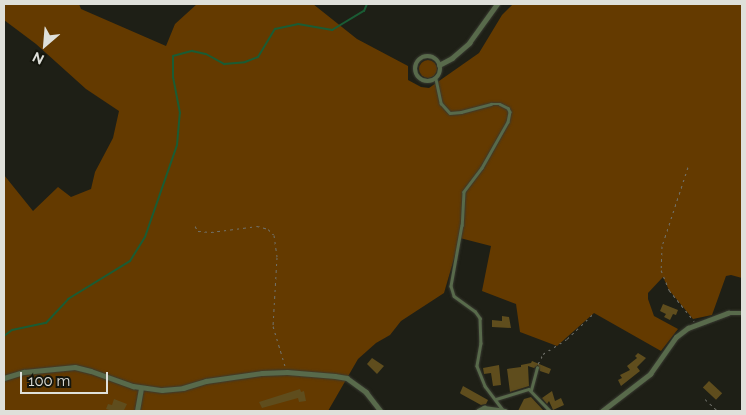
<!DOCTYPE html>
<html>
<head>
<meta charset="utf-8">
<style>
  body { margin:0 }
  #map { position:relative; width:746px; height:415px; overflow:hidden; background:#1e1f16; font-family:Raleway,sans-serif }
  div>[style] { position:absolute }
  .green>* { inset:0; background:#643a00 }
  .round { border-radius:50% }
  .stream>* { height:2px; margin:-1px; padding:0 1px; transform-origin:1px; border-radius:1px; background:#1a5c34 }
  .building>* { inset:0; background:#5f4d1d; transform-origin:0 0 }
  .path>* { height:1px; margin-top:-0.5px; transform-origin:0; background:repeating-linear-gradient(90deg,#70716a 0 2.5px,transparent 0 6.5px) }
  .roads { filter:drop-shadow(0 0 1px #393a31) drop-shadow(0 0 1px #393a31) }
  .lane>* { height:2.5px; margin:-1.25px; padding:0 1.25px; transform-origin:1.25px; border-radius:1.25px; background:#586a4b }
  .street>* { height:4.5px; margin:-2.25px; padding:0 2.25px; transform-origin:2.25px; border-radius:2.25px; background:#586a4b }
  .street>.ring { margin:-2.25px; padding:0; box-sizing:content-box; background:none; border:4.5px solid #586a4b; border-radius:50% }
  span { translate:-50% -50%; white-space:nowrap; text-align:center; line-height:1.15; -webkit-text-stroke:4.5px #15160d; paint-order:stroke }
  .frame { position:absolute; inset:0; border:5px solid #dfe0da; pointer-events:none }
  .north { position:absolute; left:20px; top:20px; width:50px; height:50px; -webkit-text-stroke:4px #15160d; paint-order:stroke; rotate:207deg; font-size:14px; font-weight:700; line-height:20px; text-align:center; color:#dfe0da }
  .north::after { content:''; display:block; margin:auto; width:18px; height:22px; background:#dfe0da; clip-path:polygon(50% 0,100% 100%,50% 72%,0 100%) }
  .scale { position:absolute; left:20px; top:372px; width:88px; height:22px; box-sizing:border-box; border:2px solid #dfe0da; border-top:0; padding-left:6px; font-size:15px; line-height:18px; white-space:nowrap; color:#dfe0da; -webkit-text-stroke:4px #15160d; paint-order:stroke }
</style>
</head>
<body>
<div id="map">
  <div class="green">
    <div style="clip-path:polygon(4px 4px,79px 4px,81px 9px,166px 46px,175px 24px,197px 4px,313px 4px,357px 39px,408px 66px,408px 80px,421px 87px,429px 88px,479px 53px,502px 15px,513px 4px,742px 4px,742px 278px,731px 275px,726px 276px,712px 315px,693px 319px,669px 290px,663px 277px,648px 293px,648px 299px,654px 316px,678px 329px,661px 351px,594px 313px,557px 346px,520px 332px,516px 304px,482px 291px,491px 246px,460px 238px,444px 293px,401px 321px,390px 335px,376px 343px,358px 359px,328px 411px,4px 411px,4px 175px,33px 211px,58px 187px,71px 197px,91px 189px,95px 172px,113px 138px,119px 111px,86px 89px,36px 44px,4px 20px)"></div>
    <div class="round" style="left:419px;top:60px;width:18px;height:18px"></div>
  </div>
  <div class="stream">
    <div style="left:4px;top:336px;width:10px;rotate:-37deg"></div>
    <div style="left:12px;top:330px;width:35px;rotate:-12deg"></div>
    <div style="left:46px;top:323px;width:33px;rotate:-47deg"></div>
    <div style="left:68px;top:299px;width:73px;rotate:-31.5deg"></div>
    <div style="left:130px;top:261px;width:28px;rotate:-58deg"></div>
    <div style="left:145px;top:237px;width:97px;rotate:-70.8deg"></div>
    <div style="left:177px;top:145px;width:32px;rotate:-85deg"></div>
    <div style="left:180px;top:113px;width:36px;rotate:-101deg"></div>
    <div style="left:173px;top:78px;width:22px;rotate:-90deg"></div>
    <div style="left:173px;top:56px;width:20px;rotate:-15deg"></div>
    <div style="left:192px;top:51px;width:14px;rotate:12deg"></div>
    <div style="left:206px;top:54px;width:21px;rotate:29deg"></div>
    <div style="left:224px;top:64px;width:21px;rotate:-5deg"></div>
    <div style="left:245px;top:62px;width:14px;rotate:-21deg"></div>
    <div style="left:258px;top:57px;width:33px;rotate:-59deg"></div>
    <div style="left:275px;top:29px;width:24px;rotate:-12deg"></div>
    <div style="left:298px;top:24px;width:35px;rotate:10deg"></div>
    <div style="left:332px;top:30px;width:37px;rotate:-31deg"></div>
    <div style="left:364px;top:11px;width:8px;rotate:-67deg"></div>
  </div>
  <div class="building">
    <div style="clip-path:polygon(663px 304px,678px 310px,676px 315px,673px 314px,670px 320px,664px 317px,666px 314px,660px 311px)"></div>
    <div style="clip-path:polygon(502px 316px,509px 317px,511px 328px,492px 327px,492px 320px,502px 321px)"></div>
    <div style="clip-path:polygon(638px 353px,646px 358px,637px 367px,640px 371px,621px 386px,618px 380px,622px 378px,620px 375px,630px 370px,627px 366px,637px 358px,635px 356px)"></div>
    <div style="clip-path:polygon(372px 358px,384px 366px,377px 374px,367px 364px)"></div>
    <div style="clip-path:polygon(532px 361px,551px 369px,549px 374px,540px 371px,538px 365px,534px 368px,528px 366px,529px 386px,510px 392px,507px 369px,521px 367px,521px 365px,531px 363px)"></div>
    <div style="clip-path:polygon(499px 365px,501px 385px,493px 386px,491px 373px,484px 374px,483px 368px)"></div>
    <div style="left:709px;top:381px;width:18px;height:9px;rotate:43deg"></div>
    <div style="clip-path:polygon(463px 386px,488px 400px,486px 404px,481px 405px,461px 394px,460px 393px)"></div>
    <div style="clip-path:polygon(300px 389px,301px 392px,304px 391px,306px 401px,299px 402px,298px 398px,262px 408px,259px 402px)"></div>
    <div style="clip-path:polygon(552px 391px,555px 401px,561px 398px,564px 405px,553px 410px,549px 401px,547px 404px,542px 398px)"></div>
    <div style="clip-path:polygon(531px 397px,544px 411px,518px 411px,524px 399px)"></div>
    <div style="clip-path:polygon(114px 399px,127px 404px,124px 410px,112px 411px,106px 409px,108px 404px,112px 405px)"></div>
  </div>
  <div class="path">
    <div style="left:688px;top:167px;width:83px;rotate:108.2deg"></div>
    <div style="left:662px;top:246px;width:24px;rotate:92deg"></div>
    <div style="left:661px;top:270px;width:22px;rotate:68deg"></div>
    <div style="left:669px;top:290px;width:40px;rotate:51deg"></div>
    <div style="left:195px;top:226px;width:6px;rotate:59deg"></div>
    <div style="left:198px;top:231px;width:13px;rotate:4deg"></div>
    <div style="left:211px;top:232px;width:46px;rotate:-7.4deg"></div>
    <div style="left:257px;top:226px;width:11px;rotate:15deg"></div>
    <div style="left:268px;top:229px;width:8px;rotate:45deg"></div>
    <div style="left:274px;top:235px;width:22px;rotate:82deg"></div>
    <div style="left:277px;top:257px;width:69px;rotate:93.3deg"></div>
    <div style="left:273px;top:326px;width:42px;rotate:73.3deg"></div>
    <div style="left:538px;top:364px;width:11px;rotate:-63deg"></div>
    <div style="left:543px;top:354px;width:28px;rotate:-32deg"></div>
    <div style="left:567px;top:339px;width:37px;rotate:-44deg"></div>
    <div style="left:705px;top:399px;width:18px;rotate:43deg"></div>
  </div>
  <div class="roads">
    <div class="lane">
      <div style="left:436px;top:79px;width:25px;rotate:78deg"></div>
      <div style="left:441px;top:103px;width:13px;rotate:48deg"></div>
      <div style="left:450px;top:113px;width:11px;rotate:-5deg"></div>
      <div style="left:461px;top:112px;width:31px;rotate:-15deg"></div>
      <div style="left:491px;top:104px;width:9px"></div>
      <div style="left:500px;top:104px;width:9px;rotate:27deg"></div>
      <div style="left:508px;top:108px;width:4px;rotate:63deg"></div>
      <div style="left:510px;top:112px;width:10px;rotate:101deg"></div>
      <div style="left:508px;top:122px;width:53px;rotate:119.5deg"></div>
      <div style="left:482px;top:168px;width:30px;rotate:127deg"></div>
      <div style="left:464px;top:192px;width:33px;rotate:93deg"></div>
      <div style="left:462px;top:225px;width:62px;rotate:100.2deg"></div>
      <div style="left:451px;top:286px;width:10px;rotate:73deg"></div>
      <div style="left:454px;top:296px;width:26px;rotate:36deg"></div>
      <div style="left:475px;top:311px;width:9px;rotate:54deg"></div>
      <div style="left:480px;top:318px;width:25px;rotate:88deg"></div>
      <div style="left:481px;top:343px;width:23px;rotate:100deg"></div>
      <div style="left:477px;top:366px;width:22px;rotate:68deg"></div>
      <div style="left:485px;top:386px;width:30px;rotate:53deg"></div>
      <div style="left:531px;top:390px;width:23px;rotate:-75deg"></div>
      <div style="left:496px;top:399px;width:34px;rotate:-17deg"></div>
      <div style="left:529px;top:389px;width:30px;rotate:46deg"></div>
    </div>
    <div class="street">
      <div class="ring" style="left:415px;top:56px;width:21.5px;height:21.5px"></div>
      <div style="left:439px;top:65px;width:15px;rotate:-28deg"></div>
      <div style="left:452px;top:58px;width:23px;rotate:-41deg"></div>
      <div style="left:469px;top:43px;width:48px;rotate:-54.3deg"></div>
      <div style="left:4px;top:378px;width:21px;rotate:-17deg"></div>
      <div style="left:24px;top:372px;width:51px;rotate:-5.6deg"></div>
      <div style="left:75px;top:367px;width:16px;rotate:14deg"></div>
      <div style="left:91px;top:371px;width:45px;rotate:19.7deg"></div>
      <div style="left:133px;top:386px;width:29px;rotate:8deg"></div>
      <div style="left:162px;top:390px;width:21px;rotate:-5deg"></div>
      <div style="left:183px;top:388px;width:24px;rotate:-17deg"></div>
      <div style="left:206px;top:381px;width:57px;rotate:-8.1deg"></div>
      <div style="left:262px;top:373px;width:25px;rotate:-2deg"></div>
      <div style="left:287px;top:372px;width:48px;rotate:4.8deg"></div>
      <div style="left:335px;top:376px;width:12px;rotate:9deg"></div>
      <div style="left:347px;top:378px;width:24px;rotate:36deg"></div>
      <div style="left:366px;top:392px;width:24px;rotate:52deg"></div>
      <div style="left:137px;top:411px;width:23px;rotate:-80deg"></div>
      <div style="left:478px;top:411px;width:7px;rotate:-27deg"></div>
      <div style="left:484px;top:408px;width:21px;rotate:8deg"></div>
      <div style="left:602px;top:411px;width:61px;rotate:-37.6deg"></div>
      <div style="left:650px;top:374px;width:45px;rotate:-54.9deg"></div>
      <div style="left:676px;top:337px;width:15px;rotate:-37deg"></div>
      <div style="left:688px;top:328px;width:43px;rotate:-20.6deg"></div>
      <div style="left:728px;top:313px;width:14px"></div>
    </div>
  </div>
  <div class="frame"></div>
  <div class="north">N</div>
  <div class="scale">100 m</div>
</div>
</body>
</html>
